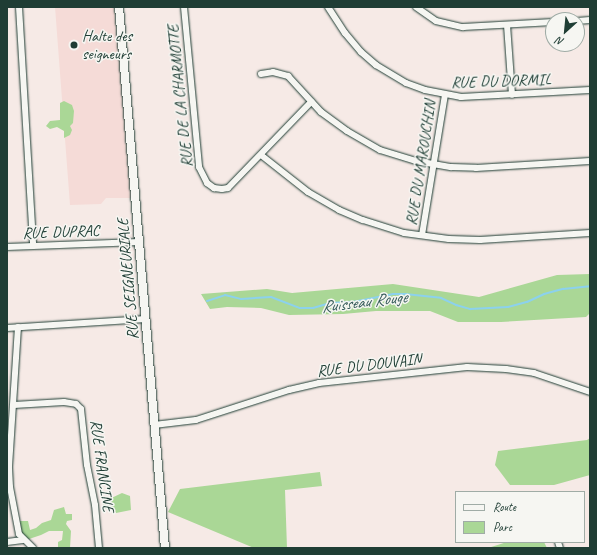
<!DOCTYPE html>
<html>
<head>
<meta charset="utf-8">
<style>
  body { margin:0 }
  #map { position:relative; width:597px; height:555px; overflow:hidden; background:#f6eae6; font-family:Caveat,sans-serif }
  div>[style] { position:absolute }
  .built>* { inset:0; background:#f5dbd7 }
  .green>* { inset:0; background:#aad796 }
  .stream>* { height:2px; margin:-1px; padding:0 1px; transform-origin:1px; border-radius:1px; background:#8cd1ed }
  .roads { filter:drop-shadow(0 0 1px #1f3d34) drop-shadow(0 0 1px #1f3d34) }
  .minor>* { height:6px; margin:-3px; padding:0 3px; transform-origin:3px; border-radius:3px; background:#f6f6f2 }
  .tertiary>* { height:8px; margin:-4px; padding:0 4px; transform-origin:4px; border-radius:4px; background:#f6f6f2 }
  .dots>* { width:11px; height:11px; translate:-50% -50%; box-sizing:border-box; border:2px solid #f6f6f2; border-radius:50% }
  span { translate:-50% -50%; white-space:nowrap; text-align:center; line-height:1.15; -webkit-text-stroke:3px #f6f6f2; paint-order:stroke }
  .poi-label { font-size:16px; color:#1f3d34 }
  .left { translate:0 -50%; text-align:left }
  .street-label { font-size:16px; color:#1f3d34 }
  .water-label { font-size:17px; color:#355b59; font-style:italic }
  .frame { position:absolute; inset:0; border:8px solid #1f3d34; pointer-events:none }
  .legend { position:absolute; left:455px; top:491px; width:130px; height:52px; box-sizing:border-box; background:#f6f6f2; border:1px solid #a0aca6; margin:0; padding:5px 7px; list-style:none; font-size:12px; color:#1f3d34 }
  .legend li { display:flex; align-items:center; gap:8px; height:20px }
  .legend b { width:20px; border:1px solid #a0aca6 }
  .north { position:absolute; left:545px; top:12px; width:40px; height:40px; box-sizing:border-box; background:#f6f6f2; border:1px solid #a0aca6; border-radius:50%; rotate:207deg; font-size:11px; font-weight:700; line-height:16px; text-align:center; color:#1f3d34 }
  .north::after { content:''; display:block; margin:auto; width:14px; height:18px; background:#1f3d34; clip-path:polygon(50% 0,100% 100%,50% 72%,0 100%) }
</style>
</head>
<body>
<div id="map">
  <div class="built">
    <div style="clip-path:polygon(55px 7px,114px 7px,135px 198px,106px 198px,101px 204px,70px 205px)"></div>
  </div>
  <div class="green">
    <div style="clip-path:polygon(64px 101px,72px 105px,74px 111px,73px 123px,70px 126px,72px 130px,70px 135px,64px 138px,64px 131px,57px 127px,50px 129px,46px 126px,50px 121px,60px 120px,60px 103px)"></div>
    <div style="clip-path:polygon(590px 274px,590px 313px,586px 317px,501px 322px,458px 322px,430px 311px,376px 311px,343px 314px,289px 315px,261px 308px,227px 307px,210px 309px,201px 294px,267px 289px,292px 293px,393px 284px,479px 297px,557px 275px)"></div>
    <div style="clip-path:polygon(590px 438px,590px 475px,554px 485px,510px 485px,495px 465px,498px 451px,587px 440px)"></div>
    <div style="clip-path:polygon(320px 472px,322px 486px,285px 490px,287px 548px,254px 548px,168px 512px,180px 489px)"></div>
    <div style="clip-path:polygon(122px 493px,130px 496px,131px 510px,116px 513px,113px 509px,104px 509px,103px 502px)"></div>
    <div style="clip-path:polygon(64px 507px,66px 514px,72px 514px,72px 520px,67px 521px,66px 524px,71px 531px,70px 548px,58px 547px,58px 542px,62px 540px,63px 531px,49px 531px,41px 535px,23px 541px,20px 521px,28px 521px,30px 530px,36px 528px,42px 523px,51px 520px,54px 510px)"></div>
    <div style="clip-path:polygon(507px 542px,544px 542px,547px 548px,488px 548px)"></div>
  </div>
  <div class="stream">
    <div style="left:207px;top:301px;width:19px;rotate:-18deg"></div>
    <div style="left:225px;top:295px;width:16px;rotate:14deg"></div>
    <div style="left:241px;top:299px;width:30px;rotate:-4deg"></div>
    <div style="left:271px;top:297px;width:31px;rotate:21deg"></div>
    <div style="left:300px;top:308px;width:13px"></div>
    <div style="left:313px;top:308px;width:19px;rotate:-16deg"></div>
    <div style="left:331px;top:303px;width:22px;rotate:-3deg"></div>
    <div style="left:353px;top:302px;width:41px;rotate:-11.3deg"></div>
    <div style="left:393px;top:294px;width:12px"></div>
    <div style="left:405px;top:294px;width:36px;rotate:6deg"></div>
    <div style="left:441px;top:298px;width:17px;rotate:25deg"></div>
    <div style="left:456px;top:305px;width:15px;rotate:16deg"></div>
    <div style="left:470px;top:309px;width:38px;rotate:-3deg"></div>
    <div style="left:508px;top:307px;width:20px;rotate:-15deg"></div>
    <div style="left:527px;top:302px;width:19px;rotate:-25deg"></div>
    <div style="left:544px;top:294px;width:20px;rotate:-15deg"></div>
    <div style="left:563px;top:289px;width:27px;rotate:-6deg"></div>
  </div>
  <div class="roads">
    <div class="minor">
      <div style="left:19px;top:7px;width:239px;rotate:86.6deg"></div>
      <div style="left:184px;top:7px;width:161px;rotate:84.6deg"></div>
      <div style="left:199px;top:167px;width:18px;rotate:63deg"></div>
      <div style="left:207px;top:183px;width:9px;rotate:36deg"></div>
      <div style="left:214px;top:188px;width:8px;rotate:7deg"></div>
      <div style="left:222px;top:189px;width:6px;rotate:-9deg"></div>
      <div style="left:228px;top:188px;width:120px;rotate:-46deg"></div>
      <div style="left:328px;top:7px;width:31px;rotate:57deg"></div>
      <div style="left:345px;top:33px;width:25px;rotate:50deg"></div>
      <div style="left:361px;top:52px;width:20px;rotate:41deg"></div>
      <div style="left:376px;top:65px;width:35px;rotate:31deg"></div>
      <div style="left:406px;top:83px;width:20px;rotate:20deg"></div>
      <div style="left:425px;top:90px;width:37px;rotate:11deg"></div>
      <div style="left:461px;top:97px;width:129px;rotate:-3.1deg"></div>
      <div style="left:416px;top:7px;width:24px;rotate:35deg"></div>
      <div style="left:436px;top:21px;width:28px;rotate:13deg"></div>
      <div style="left:463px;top:27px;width:90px;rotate:-3.2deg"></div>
      <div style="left:577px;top:21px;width:13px;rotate:-4deg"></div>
      <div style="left:507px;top:25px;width:70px;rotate:85.9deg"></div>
      <div style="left:261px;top:74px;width:12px;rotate:-9deg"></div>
      <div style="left:273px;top:72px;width:16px;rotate:15deg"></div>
      <div style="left:288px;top:76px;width:49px;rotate:47.5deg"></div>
      <div style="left:321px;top:112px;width:32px;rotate:36deg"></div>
      <div style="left:347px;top:131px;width:38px;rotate:30deg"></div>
      <div style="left:380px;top:150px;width:38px;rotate:17deg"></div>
      <div style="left:416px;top:161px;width:36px;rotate:10deg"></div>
      <div style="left:451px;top:167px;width:25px;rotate:2deg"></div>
      <div style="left:476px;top:168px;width:114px;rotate:-3.5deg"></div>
      <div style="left:261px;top:155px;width:60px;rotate:38.2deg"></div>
      <div style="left:308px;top:192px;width:36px;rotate:30deg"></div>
      <div style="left:339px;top:210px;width:26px;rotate:23deg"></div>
      <div style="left:363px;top:220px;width:43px;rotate:17.6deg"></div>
      <div style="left:404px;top:233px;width:45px;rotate:7.6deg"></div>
      <div style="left:449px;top:239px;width:31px;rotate:2deg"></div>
      <div style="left:480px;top:240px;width:110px;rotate:-3.6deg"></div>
      <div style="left:422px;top:235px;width:142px;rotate:-80.7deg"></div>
      <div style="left:7px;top:247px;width:132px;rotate:-2.2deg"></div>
      <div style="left:18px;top:327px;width:141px;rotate:93.7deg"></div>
      <div style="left:9px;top:468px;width:19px;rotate:87deg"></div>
      <div style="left:10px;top:487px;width:48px;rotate:79.2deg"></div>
      <div style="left:19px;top:534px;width:20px;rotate:45deg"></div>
      <div style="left:7px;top:328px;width:139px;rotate:-3.7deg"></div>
      <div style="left:14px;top:405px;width:50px;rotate:-3.4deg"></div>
      <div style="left:64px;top:402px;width:12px;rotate:9deg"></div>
      <div style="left:76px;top:404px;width:7px;rotate:45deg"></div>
      <div style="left:81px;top:409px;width:56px;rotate:83.9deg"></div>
      <div style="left:87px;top:465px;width:41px;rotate:78.7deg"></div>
      <div style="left:95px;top:505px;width:43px;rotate:84.7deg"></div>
      <div style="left:154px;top:425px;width:42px;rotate:-6.8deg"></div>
      <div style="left:196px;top:420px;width:98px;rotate:-17.9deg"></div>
      <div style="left:289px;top:390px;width:31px;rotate:-13deg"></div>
      <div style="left:319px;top:383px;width:149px;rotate:-6.2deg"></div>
      <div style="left:467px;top:367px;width:39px;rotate:3deg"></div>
      <div style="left:506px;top:369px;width:28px;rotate:8deg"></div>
      <div style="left:534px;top:373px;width:59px;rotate:18.7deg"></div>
      <div style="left:7px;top:542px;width:16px;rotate:-7deg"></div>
      <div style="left:558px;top:542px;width:6px;rotate:72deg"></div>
    </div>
    <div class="tertiary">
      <div style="left:119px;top:7px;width:543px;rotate:85.14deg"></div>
    </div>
  </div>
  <div class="dots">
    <div style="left:74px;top:45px;background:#1f3d34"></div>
  </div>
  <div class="poi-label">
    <span class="left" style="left:82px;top:45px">Halte des<br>seigneurs</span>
  </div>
  <div class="street-label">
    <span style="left:501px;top:81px;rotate:-2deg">RUE DU DORMIL</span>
    <span style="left:180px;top:96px;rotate:-96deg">RUE DE LA CHARMOTTE</span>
    <span style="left:421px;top:163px;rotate:-81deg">RUE DU MAROUCHIN</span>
    <span style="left:61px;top:232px;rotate:-2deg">RUE DUPRAC</span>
    <span style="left:128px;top:279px;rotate:-95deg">RUE SEIGNEURIALE</span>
    <span style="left:369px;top:365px;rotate:-7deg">RUE DU DOUVAIN</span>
    <span style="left:102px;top:466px;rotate:82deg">RUE FRANCINE</span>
  </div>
  <div class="water-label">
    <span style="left:364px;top:302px;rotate:-7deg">Ruisseau Rouge</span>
  </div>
  <div class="frame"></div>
  <ul class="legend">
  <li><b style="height:5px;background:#f6f6f2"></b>Route</li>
  <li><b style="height:11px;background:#aad796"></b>Parc</li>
  </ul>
  <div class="north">N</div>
</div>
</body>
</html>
